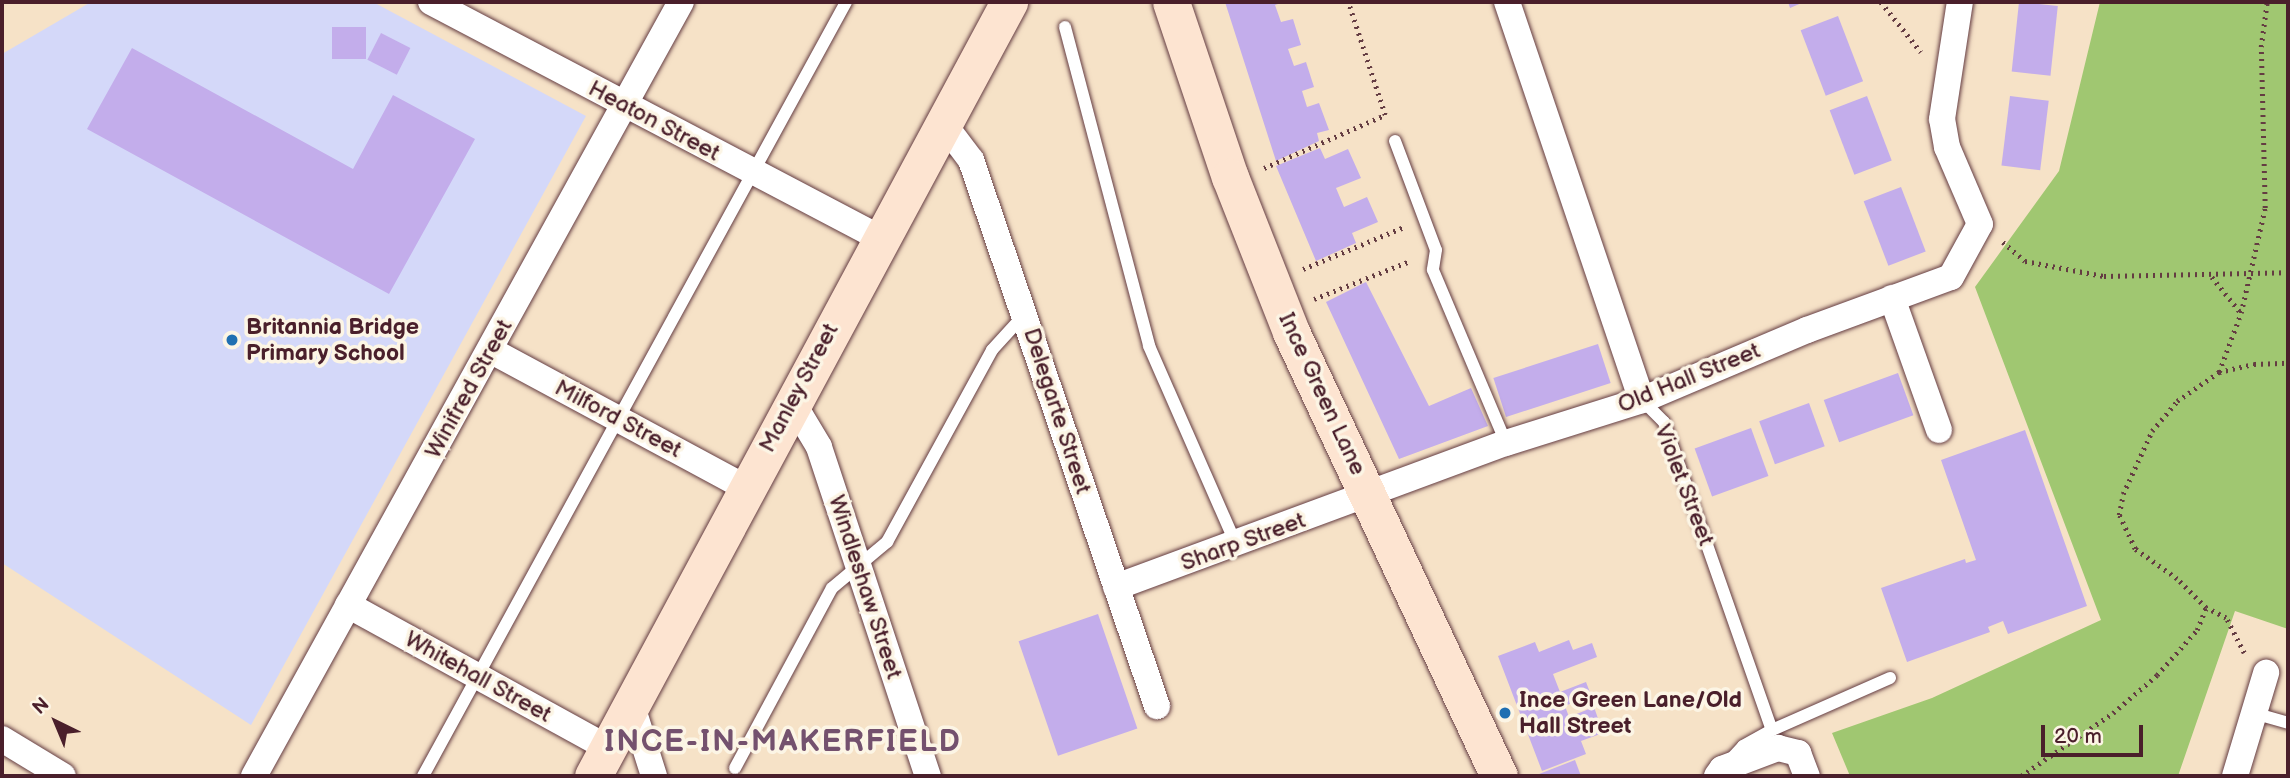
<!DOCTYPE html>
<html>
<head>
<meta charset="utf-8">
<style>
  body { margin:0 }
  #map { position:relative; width:2290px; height:778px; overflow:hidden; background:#f6e2c7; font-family:"Balsamiq Sans",sans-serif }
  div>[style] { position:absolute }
  .built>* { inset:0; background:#d4d8f9 }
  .green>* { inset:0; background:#a0c771 }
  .building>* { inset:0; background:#c3adeb; transform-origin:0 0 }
  .path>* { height:4.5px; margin-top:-2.25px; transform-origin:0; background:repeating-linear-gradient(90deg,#643c42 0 2px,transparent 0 7px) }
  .roads { filter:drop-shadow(0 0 2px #643c42) drop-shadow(0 0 2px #643c42) }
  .lane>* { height:12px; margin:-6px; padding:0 6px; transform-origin:6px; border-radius:6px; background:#fff }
  .street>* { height:26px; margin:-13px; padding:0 13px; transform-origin:13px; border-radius:13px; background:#fff }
  .secondary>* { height:37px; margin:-18.5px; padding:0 18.5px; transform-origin:18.5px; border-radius:18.5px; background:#fde4d1 }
  .dots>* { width:19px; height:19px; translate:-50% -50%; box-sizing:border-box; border:4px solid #fcf5e5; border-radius:50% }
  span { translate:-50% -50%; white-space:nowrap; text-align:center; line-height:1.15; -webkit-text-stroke:7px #fcf5e5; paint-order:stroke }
  .street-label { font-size:23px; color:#4a1f2b }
  .poi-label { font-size:23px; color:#4a1f2b; font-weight:700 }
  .left { translate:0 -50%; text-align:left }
  .district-label { font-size:30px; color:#74516e; font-weight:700; letter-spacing:2px }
  .frame { position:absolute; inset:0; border:4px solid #4a1f2b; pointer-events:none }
  .north { position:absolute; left:21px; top:687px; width:70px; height:70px; -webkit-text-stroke:5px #fcf5e5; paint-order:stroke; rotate:317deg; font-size:19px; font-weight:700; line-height:28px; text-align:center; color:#4a1f2b }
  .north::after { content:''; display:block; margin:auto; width:24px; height:32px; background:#4a1f2b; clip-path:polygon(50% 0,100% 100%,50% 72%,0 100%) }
  .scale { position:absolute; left:2041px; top:725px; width:102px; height:32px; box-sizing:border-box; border:4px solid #4a1f2b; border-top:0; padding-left:9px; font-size:21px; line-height:24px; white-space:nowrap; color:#4a1f2b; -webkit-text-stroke:5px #fcf5e5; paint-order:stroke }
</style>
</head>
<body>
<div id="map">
  <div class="built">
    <div style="clip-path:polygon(91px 2px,373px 2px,586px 116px,251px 725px,2px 563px,2px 54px)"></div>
  </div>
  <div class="green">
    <div style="clip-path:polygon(2100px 2px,2288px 2px,2288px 629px,2235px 611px,2178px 776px,1850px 776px,1832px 733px,1932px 698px,2101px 620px,1975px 287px,2059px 171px)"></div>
  </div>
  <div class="building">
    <div style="clip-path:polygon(1225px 2px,1284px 2px,1275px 5px,1281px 22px,1293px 19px,1301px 45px,1288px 49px,1294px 66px,1306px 62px,1314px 87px,1302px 91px,1307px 107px,1319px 103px,1329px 130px,1317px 133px,1319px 141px,1276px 161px)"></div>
    <div style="clip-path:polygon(1788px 2px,1804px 2px,1790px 8px)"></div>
    <div style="left:2019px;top:2px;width:39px;height:70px;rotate:6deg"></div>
    <div style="left:1838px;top:16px;width:70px;height:40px;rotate:69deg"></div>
    <div style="left:366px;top:27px;width:32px;height:34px;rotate:90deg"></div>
    <div style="left:381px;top:33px;width:33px;height:30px;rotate:27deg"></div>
    <div style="clip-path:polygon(132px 48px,353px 169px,393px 95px,475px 139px,389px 294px,87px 129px)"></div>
    <div style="left:1867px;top:96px;width:69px;height:40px;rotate:69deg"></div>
    <div style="left:2010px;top:96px;width:39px;height:70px;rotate:7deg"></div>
    <div style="clip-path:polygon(1320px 148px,1325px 159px,1348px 149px,1361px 178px,1336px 188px,1344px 207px,1367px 197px,1378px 222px,1352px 233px,1356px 243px,1316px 261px,1276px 166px)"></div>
    <div style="left:1901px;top:187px;width:69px;height:40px;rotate:69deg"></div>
    <div style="clip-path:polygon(1366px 282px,1429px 406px,1471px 388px,1488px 426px,1399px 459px,1326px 302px)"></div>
    <div style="left:1598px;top:344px;width:41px;height:110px;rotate:72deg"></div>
    <div style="left:1898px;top:373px;width:45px;height:79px;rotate:70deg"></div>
    <div style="left:1809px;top:403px;width:46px;height:53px;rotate:70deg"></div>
    <div style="left:1751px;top:428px;width:51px;height:60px;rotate:70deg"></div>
    <div style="clip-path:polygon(2025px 430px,2087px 606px,2008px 634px,2003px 621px,1988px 627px,1990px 632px,1907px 662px,1881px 588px,1965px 559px,1966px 563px,1976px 560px,1941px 460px)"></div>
    <div style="left:1098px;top:614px;width:121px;height:84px;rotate:71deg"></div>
    <div style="clip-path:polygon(1569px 640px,1573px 650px,1592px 643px,1597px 657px,1553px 674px,1560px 692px,1586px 682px,1591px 695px,1565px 706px,1569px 717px,1594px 707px,1603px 733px,1581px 741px,1586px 754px,1542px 771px,1498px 656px,1535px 642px,1539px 652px)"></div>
    <div style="clip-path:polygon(1575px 760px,1581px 776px,1534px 776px)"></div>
  </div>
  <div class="path">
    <div style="left:1881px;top:2px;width:64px;rotate:51.3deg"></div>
    <div style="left:1264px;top:168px;width:132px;rotate:-23.7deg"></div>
    <div style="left:1385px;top:115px;width:119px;rotate:-108.1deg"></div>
    <div style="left:2003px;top:242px;width:29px;rotate:41deg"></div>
    <div style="left:2025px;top:261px;width:80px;rotate:10.8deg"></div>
    <div style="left:2104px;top:276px;width:184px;rotate:-1.2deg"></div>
    <div style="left:1303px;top:269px;width:109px;rotate:-22.6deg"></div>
    <div style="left:2212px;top:277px;width:46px;rotate:51.1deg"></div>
    <div style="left:1314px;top:299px;width:103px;rotate:-21.6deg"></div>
    <div style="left:2219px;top:372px;width:63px;rotate:-69.6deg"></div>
    <div style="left:2241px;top:313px;width:108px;rotate:-77.1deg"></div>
    <div style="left:2265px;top:208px;width:161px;rotate:-91.4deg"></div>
    <div style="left:2261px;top:47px;width:45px;rotate:-82.4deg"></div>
    <div style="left:2244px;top:653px;width:39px;rotate:-117deg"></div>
    <div style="left:2226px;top:618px;width:22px;rotate:-153deg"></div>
    <div style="left:2206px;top:608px;width:41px;rotate:-135deg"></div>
    <div style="left:2177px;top:579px;width:52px;rotate:-144.5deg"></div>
    <div style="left:2135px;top:549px;width:38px;rotate:-115deg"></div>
    <div style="left:2119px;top:515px;width:21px;rotate:-79deg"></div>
    <div style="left:2123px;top:494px;width:69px;rotate:-65.3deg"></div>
    <div style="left:2152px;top:431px;width:39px;rotate:-50deg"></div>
    <div style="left:2177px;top:401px;width:51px;rotate:-34.6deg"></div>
    <div style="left:2219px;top:372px;width:36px;rotate:-13deg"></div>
    <div style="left:2254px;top:364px;width:34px;rotate:-2deg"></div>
    <div style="left:2021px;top:776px;width:112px;rotate:-34.4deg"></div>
    <div style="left:2113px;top:713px;width:58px;rotate:-40.8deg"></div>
    <div style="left:2157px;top:675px;width:60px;rotate:-48.4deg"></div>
    <div style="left:2197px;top:630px;width:24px;rotate:-68deg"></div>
  </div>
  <div class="roads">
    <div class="lane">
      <div style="left:1065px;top:27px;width:330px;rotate:75.2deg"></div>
      <div style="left:1149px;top:346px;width:216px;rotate:66.3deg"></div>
      <div style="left:1395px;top:141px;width:116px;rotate:69.4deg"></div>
      <div style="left:1436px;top:250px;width:20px;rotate:99deg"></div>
      <div style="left:1433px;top:270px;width:188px;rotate:67.1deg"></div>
      <div style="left:1642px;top:400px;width:31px;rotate:45deg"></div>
      <div style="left:1664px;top:422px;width:326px;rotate:70.7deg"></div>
      <div style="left:1772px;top:730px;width:129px;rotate:-23.8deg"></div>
      <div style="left:2257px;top:714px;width:32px;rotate:16deg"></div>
      <div style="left:1732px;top:758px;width:16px;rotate:-47deg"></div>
      <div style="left:1743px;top:746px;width:33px;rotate:-29deg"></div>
      <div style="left:735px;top:768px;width:204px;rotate:-61.7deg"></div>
      <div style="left:832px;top:588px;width:72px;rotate:-39.9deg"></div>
      <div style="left:887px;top:542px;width:219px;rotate:-61.3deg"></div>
      <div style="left:992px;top:350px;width:47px;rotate:-47.6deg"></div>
      <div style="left:423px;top:776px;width:882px;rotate:-61.34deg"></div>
    </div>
    <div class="street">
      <div style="left:431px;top:2px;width:505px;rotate:27.73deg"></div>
      <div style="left:1507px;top:2px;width:420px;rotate:71.3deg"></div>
      <div style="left:943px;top:123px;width:46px;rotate:52.9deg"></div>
      <div style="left:971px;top:160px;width:577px;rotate:71.19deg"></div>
      <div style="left:1892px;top:298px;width:140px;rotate:70.4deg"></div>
      <div style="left:490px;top:350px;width:291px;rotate:28.3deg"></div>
      <div style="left:788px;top:406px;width:15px;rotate:37deg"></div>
      <div style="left:800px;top:415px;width:37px;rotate:59deg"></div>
      <div style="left:819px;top:447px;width:347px;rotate:71.7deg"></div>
      <div style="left:1116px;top:587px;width:416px;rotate:-20.3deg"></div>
      <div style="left:1506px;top:443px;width:143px;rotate:-17.5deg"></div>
      <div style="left:1642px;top:400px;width:179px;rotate:-23deg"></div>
      <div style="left:1807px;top:330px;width:153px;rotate:-20.2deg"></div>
      <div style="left:1951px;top:277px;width:60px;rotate:-61.3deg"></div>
      <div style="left:1980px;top:224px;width:84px;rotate:-113.2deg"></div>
      <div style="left:1947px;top:147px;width:28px;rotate:-100deg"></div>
      <div style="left:1942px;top:119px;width:118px;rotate:-81.3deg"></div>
      <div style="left:348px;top:605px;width:297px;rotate:28.8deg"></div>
      <div style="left:631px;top:703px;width:77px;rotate:72.5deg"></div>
      <div style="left:2px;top:739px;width:71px;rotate:31.2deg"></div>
      <div style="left:254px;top:776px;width:884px;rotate:-61.12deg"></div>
      <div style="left:1717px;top:776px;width:9px;rotate:-54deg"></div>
      <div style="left:1722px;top:769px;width:60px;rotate:-20.6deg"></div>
      <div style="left:1778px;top:748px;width:21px;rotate:14deg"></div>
      <div style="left:1798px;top:753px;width:25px;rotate:69deg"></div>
      <div style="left:2235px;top:776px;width:108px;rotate:-73.2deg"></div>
    </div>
    <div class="secondary">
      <div style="left:1171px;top:2px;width:185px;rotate:71.4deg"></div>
      <div style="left:1230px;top:177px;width:167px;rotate:68.5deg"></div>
      <div style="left:1291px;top:332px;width:490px;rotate:64.9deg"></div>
      <div style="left:593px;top:776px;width:879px;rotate:-61.74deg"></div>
    </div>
  </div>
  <div class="dots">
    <div style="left:232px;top:340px;background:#1f6fb2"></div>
    <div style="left:1505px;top:713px;background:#1f6fb2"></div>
  </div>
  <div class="street-label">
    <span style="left:654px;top:121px;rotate:28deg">Heaton Street</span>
    <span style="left:1689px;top:378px;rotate:-22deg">Old Hall Street</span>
    <span style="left:799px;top:388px;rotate:-62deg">Manley Street</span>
    <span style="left:469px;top:389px;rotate:-61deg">Winifred Street</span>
    <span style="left:1322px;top:394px;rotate:65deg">Ince Green Lane</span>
    <span style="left:1057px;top:411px;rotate:72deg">Delegarte Street</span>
    <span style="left:618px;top:419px;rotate:28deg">Milford Street</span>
    <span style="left:1684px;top:485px;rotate:69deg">Violet Street</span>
    <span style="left:1243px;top:542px;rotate:-20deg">Sharp Street</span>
    <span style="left:865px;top:587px;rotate:72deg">Windleshaw Street</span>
    <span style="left:478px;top:677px;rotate:29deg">Whitehall Street</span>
  </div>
  <div class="poi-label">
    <span class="left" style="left:246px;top:340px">Britannia Bridge<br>Primary School</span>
    <span class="left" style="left:1519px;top:713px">Ince Green Lane/Old<br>Hall Street</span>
  </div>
  <div class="district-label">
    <span style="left:783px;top:742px">INCE-IN-MAKERFIELD</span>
  </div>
  <div class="frame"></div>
  <div class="north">N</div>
  <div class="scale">20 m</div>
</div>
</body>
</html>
